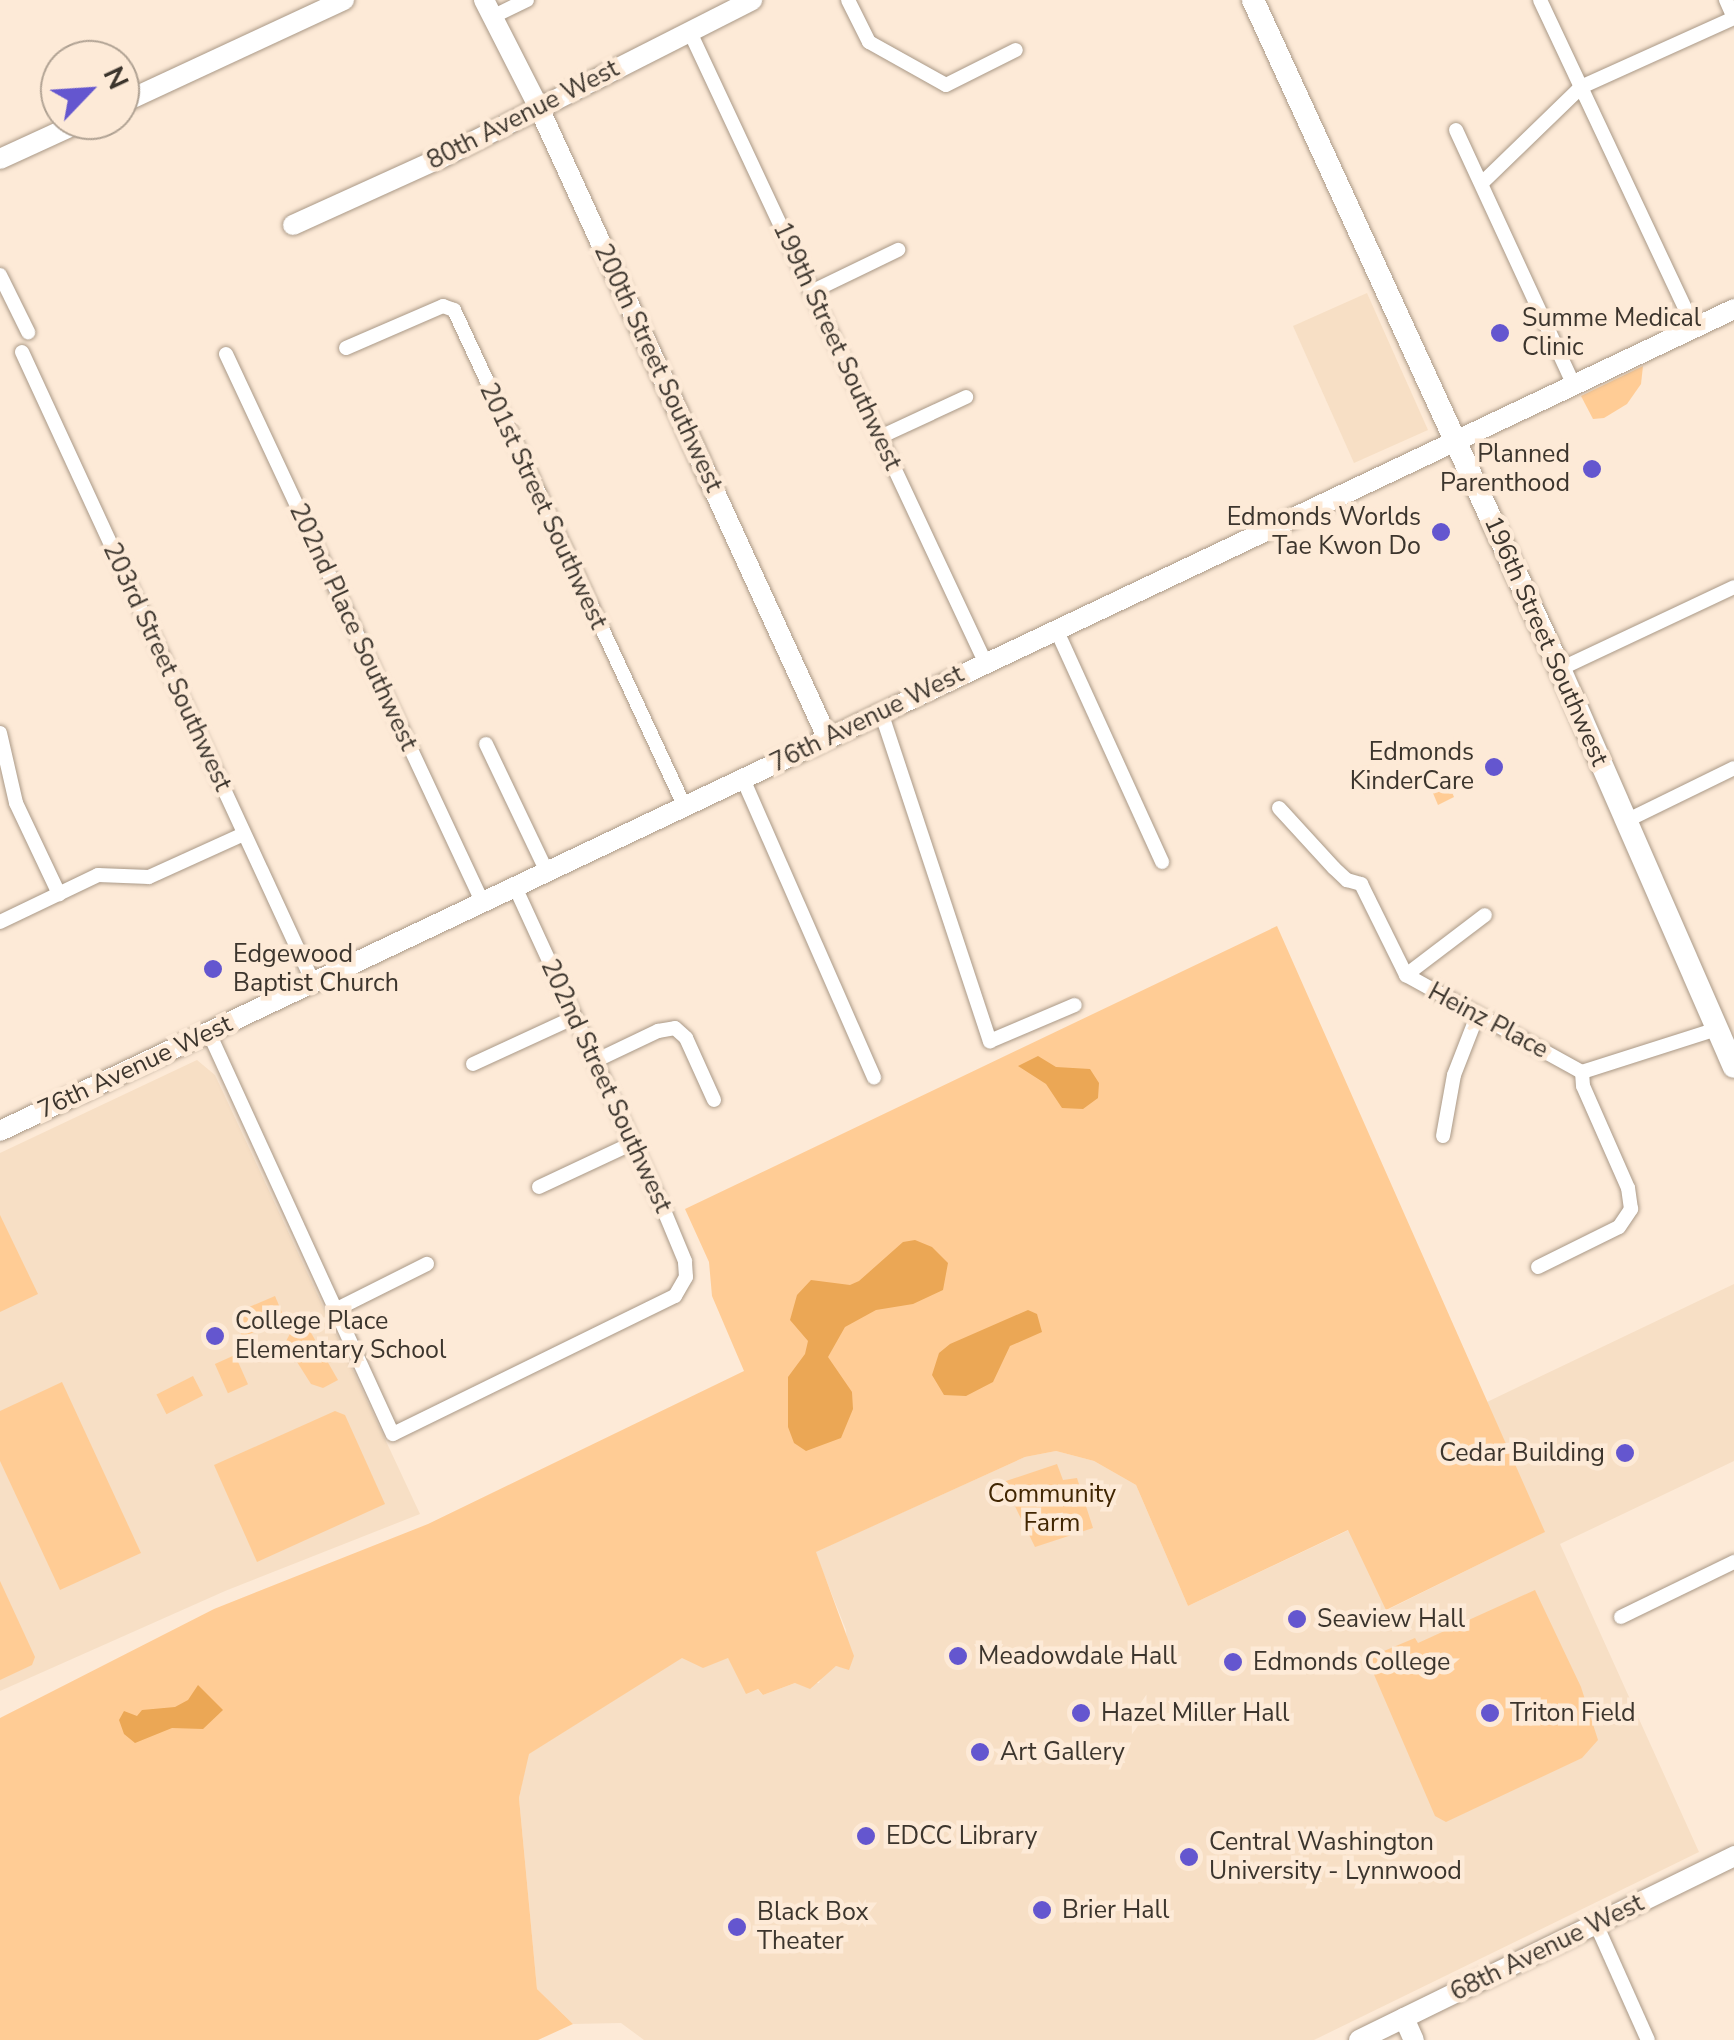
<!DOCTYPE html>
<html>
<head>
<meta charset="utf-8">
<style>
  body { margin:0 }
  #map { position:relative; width:1734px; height:2040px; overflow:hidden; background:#fdead7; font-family:"Nunito Sans",sans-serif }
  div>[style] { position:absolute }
  .built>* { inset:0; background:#f7dfc5; transform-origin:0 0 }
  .green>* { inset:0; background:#ffcc95; transform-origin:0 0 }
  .water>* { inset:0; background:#eba755 }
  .roads { filter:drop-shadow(0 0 2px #aa9987) drop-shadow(0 0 2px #aa9987) }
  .street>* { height:14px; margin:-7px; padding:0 7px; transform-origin:7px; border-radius:7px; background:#fff }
  .secondary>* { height:20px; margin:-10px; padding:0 10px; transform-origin:10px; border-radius:10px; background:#fff }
  .primary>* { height:22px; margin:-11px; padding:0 11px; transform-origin:11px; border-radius:11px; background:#fff }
  .dots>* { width:28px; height:28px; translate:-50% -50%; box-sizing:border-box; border:5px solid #fdead7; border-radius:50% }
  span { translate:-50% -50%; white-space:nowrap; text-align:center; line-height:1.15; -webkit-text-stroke:9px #fdead7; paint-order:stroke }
  .street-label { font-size:25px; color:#3c352d }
  .poi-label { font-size:25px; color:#3c352d }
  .left { translate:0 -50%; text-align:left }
  .right { translate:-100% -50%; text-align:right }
  .park-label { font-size:25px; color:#412602 }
  .north { position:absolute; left:40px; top:40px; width:100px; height:100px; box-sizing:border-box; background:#fdead7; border:2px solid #b0a293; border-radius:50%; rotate:65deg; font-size:28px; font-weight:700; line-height:40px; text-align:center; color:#3c352d }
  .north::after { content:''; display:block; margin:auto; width:35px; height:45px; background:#6456cf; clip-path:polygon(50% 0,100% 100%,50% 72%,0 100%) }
</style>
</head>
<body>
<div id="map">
  <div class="built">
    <div style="left:1367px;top:293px;width:150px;height:81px;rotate:66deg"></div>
    <div style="clip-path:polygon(197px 1060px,215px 1075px,420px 1514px,225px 1591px,0 1691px,0 1153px)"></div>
    <div style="clip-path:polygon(1734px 1284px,1734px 1461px,1560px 1544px,1699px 1852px,1314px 2040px,644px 2040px,621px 2023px,573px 2024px,537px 1989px,519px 1798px,528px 1754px,682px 1657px,728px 1658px,763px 1695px,795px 1683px,819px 1683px,824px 1672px,836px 1666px,849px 1669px,846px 1630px,815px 1552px,1025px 1457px,1056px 1451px,1094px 1461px,1136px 1485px,1188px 1606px,1349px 1530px,1387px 1610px,1544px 1532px,1487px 1402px)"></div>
  </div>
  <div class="green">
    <div style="clip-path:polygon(1643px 366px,1641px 384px,1627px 404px,1604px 418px,1593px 419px,1581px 396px)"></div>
    <div style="clip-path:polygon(1444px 773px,1454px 797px,1438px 805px,1430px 786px)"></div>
    <div style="clip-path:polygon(1277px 926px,1545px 1532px,1386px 1610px,1348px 1530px,1188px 1606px,1136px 1485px,1094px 1461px,1056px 1451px,1025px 1457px,816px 1552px,854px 1656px,849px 1670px,836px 1666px,810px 1689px,795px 1683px,763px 1695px,758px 1689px,746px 1694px,728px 1658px,703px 1668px,682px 1658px,529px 1754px,519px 1798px,537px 1989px,573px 2024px,538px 2040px,0 2040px,0 1718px,214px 1609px,428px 1524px,744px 1371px,712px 1296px,709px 1262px,685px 1209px)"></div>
    <div style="clip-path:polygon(0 1215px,38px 1294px,0 1312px)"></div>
    <div style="left:275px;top:1296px;width:25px;height:46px;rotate:67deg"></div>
    <div style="clip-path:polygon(306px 1324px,338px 1380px,323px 1388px,311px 1384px,285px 1343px,292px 1330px)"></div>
    <div style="left:235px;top:1355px;width:32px;height:22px;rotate:66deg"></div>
    <div style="left:193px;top:1376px;width:22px;height:41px;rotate:63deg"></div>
    <div style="clip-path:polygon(62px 1382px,141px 1553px,60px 1590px,0 1461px,0 1411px)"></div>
    <div style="clip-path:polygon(335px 1411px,345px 1415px,385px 1504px,257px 1562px,214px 1465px)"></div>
    <div style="clip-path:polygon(1057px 1464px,1063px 1480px,1077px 1478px,1093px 1528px,1035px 1547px,1003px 1482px)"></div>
    <div style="clip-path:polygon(0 1581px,35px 1657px,32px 1665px,0 1680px)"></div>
    <div style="clip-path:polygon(1535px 1590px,1581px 1687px,1598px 1740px,1582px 1758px,1446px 1822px,1435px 1816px,1369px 1663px,1372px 1656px,1415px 1638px,1418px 1643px)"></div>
  </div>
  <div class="water">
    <div style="clip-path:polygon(1038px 1056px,1056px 1067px,1090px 1069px,1099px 1083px,1098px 1098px,1083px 1109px,1062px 1108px,1046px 1084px,1018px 1066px)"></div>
    <div style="clip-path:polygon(915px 1240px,932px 1247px,948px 1263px,943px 1290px,913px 1304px,876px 1310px,845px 1327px,828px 1357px,852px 1392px,853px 1409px,841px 1438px,806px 1451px,794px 1443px,788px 1427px,788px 1377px,805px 1354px,808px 1341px,790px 1320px,797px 1295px,811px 1280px,850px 1285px,859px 1281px,903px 1242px)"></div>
    <div style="clip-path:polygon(1028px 1310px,1037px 1314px,1042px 1332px,1010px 1346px,993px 1382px,966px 1396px,944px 1395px,932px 1375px,939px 1353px,950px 1344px)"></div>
    <div style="clip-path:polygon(198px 1685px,223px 1710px,203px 1729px,172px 1728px,135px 1743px,124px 1734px,119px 1720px,124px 1711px,137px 1716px,142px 1710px,175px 1707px,188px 1700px)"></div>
  </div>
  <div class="roads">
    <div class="street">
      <div style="left:848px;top:0;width:47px;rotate:63.4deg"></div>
      <div style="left:869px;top:42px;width:88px;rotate:29.2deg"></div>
      <div style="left:946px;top:85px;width:78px;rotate:-26.6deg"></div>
      <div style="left:1540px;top:0;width:362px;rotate:64.8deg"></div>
      <div style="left:492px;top:17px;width:39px;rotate:-26deg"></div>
      <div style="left:689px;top:30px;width:698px;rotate:64.9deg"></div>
      <div style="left:1456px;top:130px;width:281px;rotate:65.2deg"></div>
      <div style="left:1483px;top:182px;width:136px;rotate:-44.1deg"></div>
      <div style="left:1581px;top:87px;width:168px;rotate:-24.3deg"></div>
      <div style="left:1734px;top:18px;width:20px;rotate:-114deg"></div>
      <div style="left:0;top:275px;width:64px;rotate:63.8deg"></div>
      <div style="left:811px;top:292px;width:97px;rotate:-25.8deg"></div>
      <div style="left:346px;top:348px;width:106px;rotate:-23.4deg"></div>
      <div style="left:443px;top:306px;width:12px;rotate:20deg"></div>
      <div style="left:454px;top:310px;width:546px;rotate:65.08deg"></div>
      <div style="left:22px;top:352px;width:694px;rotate:65.21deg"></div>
      <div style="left:226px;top:354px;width:602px;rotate:64.93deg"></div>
      <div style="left:880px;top:437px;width:95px;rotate:-24.9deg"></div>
      <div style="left:1056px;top:629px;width:256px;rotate:65.5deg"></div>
      <div style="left:1560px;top:669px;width:192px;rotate:-25.2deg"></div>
      <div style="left:881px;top:712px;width:347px;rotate:71.7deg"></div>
      <div style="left:990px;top:1041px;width:92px;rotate:-23deg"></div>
      <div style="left:0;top:733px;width:72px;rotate:77.1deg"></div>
      <div style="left:16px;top:803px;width:101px;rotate:64.7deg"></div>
      <div style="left:486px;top:744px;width:140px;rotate:64.5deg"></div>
      <div style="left:743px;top:779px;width:326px;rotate:66.3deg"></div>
      <div style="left:1279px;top:808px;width:81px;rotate:47.5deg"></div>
      <div style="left:1334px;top:868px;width:18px;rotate:43deg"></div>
      <div style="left:1347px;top:880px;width:15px;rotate:16deg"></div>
      <div style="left:1361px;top:884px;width:102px;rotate:63.7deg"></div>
      <div style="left:1406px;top:975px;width:201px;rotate:28.9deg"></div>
      <div style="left:1582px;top:1072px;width:142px;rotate:-17.7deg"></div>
      <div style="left:1626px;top:821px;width:120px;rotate:-26.1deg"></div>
      <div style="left:0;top:922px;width:109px;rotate:-25.6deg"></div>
      <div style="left:98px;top:875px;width:51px;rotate:2.2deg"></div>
      <div style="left:149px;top:877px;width:104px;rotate:-24.4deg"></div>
      <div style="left:1406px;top:975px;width:99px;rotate:-37.2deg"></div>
      <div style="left:209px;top:1033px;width:441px;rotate:65.4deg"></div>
      <div style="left:393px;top:1434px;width:314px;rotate:-26.1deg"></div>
      <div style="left:675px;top:1296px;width:22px;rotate:-60deg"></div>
      <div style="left:686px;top:1277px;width:16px;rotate:-94deg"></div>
      <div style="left:685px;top:1261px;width:52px;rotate:-112.6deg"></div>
      <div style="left:665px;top:1213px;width:362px;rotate:-114.7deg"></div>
      <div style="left:595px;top:1061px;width:70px;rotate:-25.5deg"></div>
      <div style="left:658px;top:1031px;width:17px;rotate:-10deg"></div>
      <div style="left:675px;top:1028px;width:15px;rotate:42deg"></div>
      <div style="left:686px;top:1038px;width:68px;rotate:65.7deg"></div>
      <div style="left:473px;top:1064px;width:112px;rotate:-24.7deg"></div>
      <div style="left:1443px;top:1136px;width:62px;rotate:-79.8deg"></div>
      <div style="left:1454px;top:1075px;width:63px;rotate:-68.7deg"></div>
      <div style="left:539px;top:1187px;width:104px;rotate:-25.1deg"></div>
      <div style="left:1538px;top:1267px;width:90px;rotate:-26.3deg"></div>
      <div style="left:1619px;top:1227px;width:22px;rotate:-56deg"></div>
      <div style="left:1631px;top:1209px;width:21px;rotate:-98deg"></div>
      <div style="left:1628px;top:1188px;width:111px;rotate:-113.8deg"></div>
      <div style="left:1583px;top:1086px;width:14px;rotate:-94deg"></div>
      <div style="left:335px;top:1310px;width:103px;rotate:-26.6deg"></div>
      <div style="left:1621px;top:1617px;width:126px;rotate:-26deg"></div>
      <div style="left:1596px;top:1924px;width:127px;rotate:65.9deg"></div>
    </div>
    <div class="secondary">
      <div style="left:484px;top:0;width:121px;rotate:63deg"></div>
      <div style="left:539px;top:108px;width:692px;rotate:65.4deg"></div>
      <div style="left:120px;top:104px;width:247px;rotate:-24.9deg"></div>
      <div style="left:0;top:159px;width:94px;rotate:-24.6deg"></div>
      <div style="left:293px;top:225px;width:162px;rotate:-24.4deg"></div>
      <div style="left:441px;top:158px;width:349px;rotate:-26.9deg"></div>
      <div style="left:0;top:1131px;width:1919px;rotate:-25.36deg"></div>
      <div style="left:1404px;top:2018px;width:24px;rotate:66deg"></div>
      <div style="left:1359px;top:2040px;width:418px;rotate:-26.1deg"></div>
    </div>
    <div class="primary">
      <div style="left:1253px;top:0;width:736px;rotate:65.35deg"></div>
      <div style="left:1560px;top:669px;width:434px;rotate:66.4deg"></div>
    </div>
  </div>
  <div class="dots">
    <div style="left:1500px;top:333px;background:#6456cf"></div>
    <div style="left:1592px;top:469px;background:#6456cf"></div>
    <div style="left:1441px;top:532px;background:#6456cf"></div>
    <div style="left:1494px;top:767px;background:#6456cf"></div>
    <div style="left:213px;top:969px;background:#6456cf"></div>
    <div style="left:215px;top:1336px;background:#6456cf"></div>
    <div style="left:1625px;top:1453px;background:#6456cf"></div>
    <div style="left:1297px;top:1619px;background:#6456cf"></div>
    <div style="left:958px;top:1656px;background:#6456cf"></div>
    <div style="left:1233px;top:1662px;background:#6456cf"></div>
    <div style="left:1081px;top:1713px;background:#6456cf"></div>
    <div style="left:1490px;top:1713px;background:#6456cf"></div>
    <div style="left:980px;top:1752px;background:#6456cf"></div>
    <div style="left:866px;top:1836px;background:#6456cf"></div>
    <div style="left:1189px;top:1857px;background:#6456cf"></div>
    <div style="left:1042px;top:1910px;background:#6456cf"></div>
    <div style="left:737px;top:1927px;background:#6456cf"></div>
  </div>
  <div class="street-label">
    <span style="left:523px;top:115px;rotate:-27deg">80th Avenue West</span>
    <span style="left:837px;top:346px;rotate:65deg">199th Street Southwest</span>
    <span style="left:658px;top:368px;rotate:65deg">200th Street Southwest</span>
    <span style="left:543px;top:506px;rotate:65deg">201st Street Southwest</span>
    <span style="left:353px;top:627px;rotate:65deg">202nd Place Southwest</span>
    <span style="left:1546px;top:641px;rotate:66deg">196th Street Southwest</span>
    <span style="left:167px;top:667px;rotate:65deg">203rd Street Southwest</span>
    <span style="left:867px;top:719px;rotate:-26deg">76th Avenue West</span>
    <span style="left:1488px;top:1021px;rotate:28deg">Heinz Place</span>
    <span style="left:135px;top:1067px;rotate:-25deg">76th Avenue West</span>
    <span style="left:606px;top:1086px;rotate:65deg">202nd Street Southwest</span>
    <span style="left:1547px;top:1948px;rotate:-26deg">68th Avenue West</span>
  </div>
  <div class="poi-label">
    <span class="left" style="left:1522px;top:333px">Summe Medical<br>Clinic</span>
    <span class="right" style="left:1570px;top:469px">Planned<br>Parenthood</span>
    <span class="right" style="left:1421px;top:532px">Edmonds Worlds<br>Tae Kwon Do</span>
    <span class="right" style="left:1474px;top:767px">Edmonds<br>KinderCare</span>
    <span class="left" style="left:233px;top:969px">Edgewood<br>Baptist Church</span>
    <span class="left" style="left:235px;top:1336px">College Place<br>Elementary School</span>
    <span class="right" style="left:1605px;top:1453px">Cedar Building</span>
    <span class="left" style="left:1317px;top:1619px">Seaview Hall</span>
    <span class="left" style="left:978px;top:1656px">Meadowdale Hall</span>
    <span class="left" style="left:1253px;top:1662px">Edmonds College</span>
    <span class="left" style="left:1101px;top:1713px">Hazel Miller Hall</span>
    <span class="left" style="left:1510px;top:1713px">Triton Field</span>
    <span class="left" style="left:1000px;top:1752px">Art Gallery</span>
    <span class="left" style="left:886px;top:1836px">EDCC Library</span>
    <span class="left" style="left:1209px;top:1857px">Central Washington<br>University - Lynnwood</span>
    <span class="left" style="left:1062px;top:1910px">Brier Hall</span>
    <span class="left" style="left:757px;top:1927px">Black Box<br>Theater</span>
  </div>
  <div class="park-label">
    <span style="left:1052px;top:1509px">Community<br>Farm</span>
  </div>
  <div class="north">N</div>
</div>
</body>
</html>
